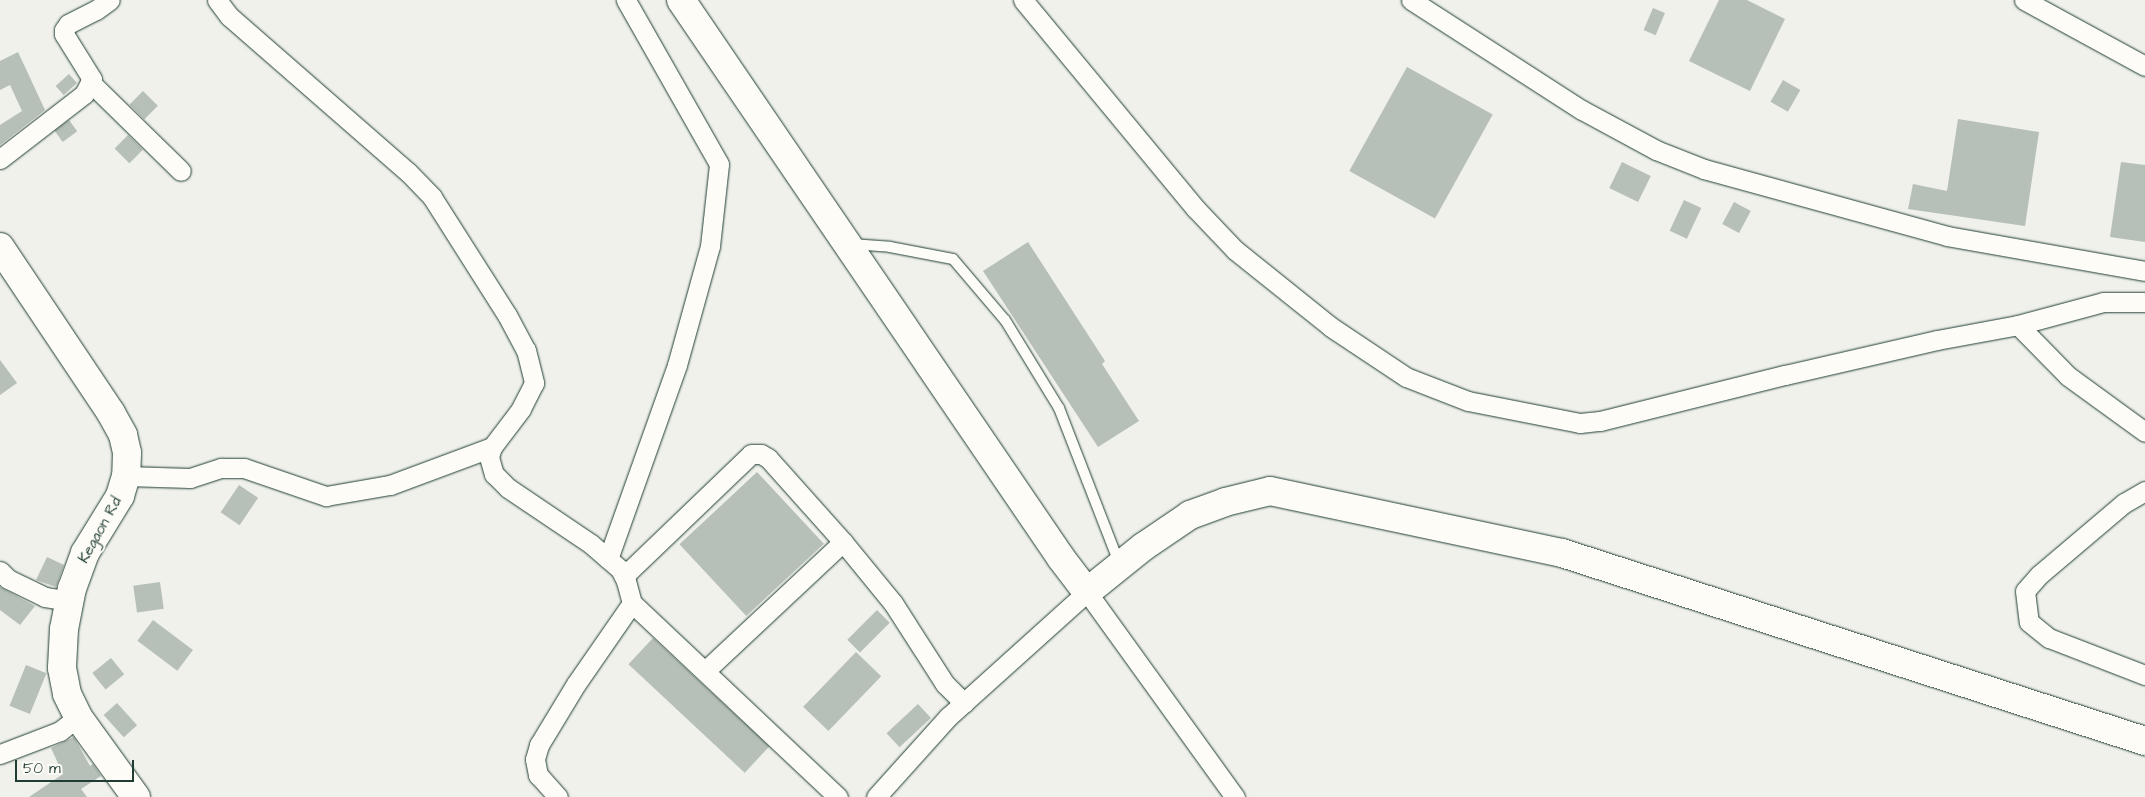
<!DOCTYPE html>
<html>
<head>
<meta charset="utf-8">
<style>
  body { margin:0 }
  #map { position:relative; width:2145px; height:797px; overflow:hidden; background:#f0f1eb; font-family:"Architects Daughter",sans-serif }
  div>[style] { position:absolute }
  .building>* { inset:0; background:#b6bfb8; transform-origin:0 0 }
  .roads { filter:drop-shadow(0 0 1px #1f3d34) drop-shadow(0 0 1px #1f3d34) }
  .lane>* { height:10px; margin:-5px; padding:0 5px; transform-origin:5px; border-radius:5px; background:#fdfcf7 }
  .street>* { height:19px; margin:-9.5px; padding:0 9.5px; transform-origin:9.5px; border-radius:9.5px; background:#fdfcf7 }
  .secondary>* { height:28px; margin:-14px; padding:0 14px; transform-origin:14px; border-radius:14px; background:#fdfcf7 }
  span { translate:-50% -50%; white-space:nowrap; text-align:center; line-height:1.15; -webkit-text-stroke:4px #fdfcf7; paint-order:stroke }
  .street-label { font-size:15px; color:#1f3d34 }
  .scale { position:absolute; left:15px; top:760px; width:119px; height:22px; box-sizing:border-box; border:2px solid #1f3d34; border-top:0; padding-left:6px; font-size:15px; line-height:18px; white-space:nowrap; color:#1f3d34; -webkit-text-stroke:4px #fdfcf7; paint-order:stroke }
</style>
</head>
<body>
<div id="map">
  <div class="building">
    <div style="clip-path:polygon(1719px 0,1747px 0,1785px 19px,1750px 91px,1689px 61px)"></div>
    <div style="left:1653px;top:8px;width:13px;height:24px;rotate:23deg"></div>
    <div style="clip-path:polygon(18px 52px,45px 110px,0 145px,0 125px,22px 111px,10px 85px,0 90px,0 61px)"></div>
    <div style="left:1407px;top:67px;width:98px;height:119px;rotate:29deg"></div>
    <div style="left:69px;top:74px;width:12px;height:18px;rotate:48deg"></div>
    <div style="left:1783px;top:80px;width:20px;height:25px;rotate:30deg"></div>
    <div style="left:143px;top:91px;width:21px;height:19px;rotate:45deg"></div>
    <div style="clip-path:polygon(1958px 119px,2039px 132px,2025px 226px,1908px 209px,1913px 184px,1947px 191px)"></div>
    <div style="left:69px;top:120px;width:14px;height:18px;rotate:54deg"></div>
    <div style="left:128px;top:135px;width:21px;height:19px;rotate:45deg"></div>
    <div style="left:1622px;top:162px;width:32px;height:29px;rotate:26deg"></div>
    <div style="clip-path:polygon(2121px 162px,2145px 165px,2145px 242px,2110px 237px)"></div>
    <div style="left:1684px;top:200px;width:19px;height:34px;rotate:25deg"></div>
    <div style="left:1734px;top:202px;width:19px;height:25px;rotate:28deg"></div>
    <div style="clip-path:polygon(1028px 242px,1105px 361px,1102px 364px,1139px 421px,1098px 447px,983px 271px)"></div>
    <div style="clip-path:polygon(0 360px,17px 383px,0 395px)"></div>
    <div style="left:757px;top:472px;width:98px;height:106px;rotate:47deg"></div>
    <div style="left:239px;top:485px;width:23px;height:33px;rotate:34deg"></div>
    <div style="clip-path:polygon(47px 557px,64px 565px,56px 587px,36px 580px)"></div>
    <div style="left:160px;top:582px;width:27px;height:27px;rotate:82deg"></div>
    <div style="clip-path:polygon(0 587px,35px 606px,20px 625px,0 610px)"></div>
    <div style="left:877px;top:610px;width:18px;height:42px;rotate:45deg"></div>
    <div style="left:153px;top:620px;width:50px;height:26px;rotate:37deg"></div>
    <div style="left:653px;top:638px;width:159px;height:36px;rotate:43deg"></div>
    <div style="left:856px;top:652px;width:35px;height:76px;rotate:44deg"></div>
    <div style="left:111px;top:658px;width:21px;height:24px;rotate:51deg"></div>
    <div style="left:26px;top:665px;width:22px;height:44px;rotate:22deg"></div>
    <div style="left:117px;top:703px;width:30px;height:18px;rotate:48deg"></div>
    <div style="left:918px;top:704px;width:19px;height:43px;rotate:47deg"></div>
    <div style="clip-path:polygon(74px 737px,90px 766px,93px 764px,101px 776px,81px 789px,87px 797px,29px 797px,63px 774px,51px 748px)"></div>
  </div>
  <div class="roads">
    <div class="lane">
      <div style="left:851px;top:244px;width:39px;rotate:4deg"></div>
      <div style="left:890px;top:247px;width:64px;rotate:10.8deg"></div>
      <div style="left:953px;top:259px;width:80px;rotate:49.6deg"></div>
      <div style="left:1005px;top:320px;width:103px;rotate:58.5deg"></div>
      <div style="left:1059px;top:408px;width:168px;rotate:68.8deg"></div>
    </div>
    <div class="street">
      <div style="left:217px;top:0;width:20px;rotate:53deg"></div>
      <div style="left:229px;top:16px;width:237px;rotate:41.1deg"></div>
      <div style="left:408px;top:172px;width:35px;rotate:46deg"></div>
      <div style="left:432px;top:197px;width:140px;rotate:57.6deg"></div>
      <div style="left:507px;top:315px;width:40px;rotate:62deg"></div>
      <div style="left:526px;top:350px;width:34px;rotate:76deg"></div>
      <div style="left:534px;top:383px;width:29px;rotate:117deg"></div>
      <div style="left:521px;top:409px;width:48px;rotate:127.3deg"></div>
      <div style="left:492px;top:447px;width:10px;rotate:107deg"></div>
      <div style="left:489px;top:457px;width:18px;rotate:74deg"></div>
      <div style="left:494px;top:474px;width:20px;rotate:45deg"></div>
      <div style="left:508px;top:488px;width:100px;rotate:34deg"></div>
      <div style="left:591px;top:544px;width:38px;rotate:41deg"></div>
      <div style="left:620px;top:569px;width:13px;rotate:63deg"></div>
      <div style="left:626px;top:581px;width:23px;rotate:75deg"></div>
      <div style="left:632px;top:603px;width:283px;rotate:43.3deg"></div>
      <div style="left:1023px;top:0;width:271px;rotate:50.4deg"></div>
      <div style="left:1196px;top:209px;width:57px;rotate:46.4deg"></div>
      <div style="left:1235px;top:250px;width:123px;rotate:38.7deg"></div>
      <div style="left:1331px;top:327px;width:90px;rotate:33.7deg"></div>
      <div style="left:1406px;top:377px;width:66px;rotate:21.2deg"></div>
      <div style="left:1468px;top:401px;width:114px;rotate:11.1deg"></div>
      <div style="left:1580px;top:423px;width:20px;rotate:-6deg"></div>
      <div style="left:1600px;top:421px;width:191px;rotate:-14deg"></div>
      <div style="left:1785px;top:375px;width:156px;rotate:-13deg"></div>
      <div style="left:1937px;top:340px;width:82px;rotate:-10.5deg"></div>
      <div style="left:2018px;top:325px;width:88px;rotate:-15.1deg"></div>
      <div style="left:2103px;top:302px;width:42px"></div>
      <div style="left:1411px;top:0;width:203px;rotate:32.8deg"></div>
      <div style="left:1582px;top:110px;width:84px;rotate:28.4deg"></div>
      <div style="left:1656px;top:150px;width:52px;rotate:21.6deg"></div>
      <div style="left:1704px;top:169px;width:252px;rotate:15.4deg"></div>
      <div style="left:1947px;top:236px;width:201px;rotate:10deg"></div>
      <div style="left:2024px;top:0;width:138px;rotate:28.6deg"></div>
      <div style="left:90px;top:82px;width:127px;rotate:44.4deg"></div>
      <div style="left:0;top:159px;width:106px;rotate:-37.7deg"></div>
      <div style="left:84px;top:94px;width:17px;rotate:-62deg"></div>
      <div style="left:92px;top:79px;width:53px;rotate:-121.9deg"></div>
      <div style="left:64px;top:34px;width:4px;rotate:-90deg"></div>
      <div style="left:64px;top:30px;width:7px;rotate:-56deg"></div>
      <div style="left:68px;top:24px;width:31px;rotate:-27deg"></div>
      <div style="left:96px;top:10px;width:17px;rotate:-36deg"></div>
      <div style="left:2018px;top:325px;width:71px;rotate:45.6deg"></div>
      <div style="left:2068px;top:376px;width:95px;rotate:36deg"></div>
      <div style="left:126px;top:476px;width:64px;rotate:1.8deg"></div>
      <div style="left:190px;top:478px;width:33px;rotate:-18deg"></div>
      <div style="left:221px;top:468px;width:23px"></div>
      <div style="left:244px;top:468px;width:87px;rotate:18.9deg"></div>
      <div style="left:326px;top:496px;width:65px;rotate:-9.8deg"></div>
      <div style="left:390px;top:485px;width:109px;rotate:-20.4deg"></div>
      <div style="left:2145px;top:491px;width:24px;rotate:150deg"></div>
      <div style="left:2124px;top:503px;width:111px;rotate:139.7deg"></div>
      <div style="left:2039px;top:575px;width:21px;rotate:131deg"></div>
      <div style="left:2025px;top:591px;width:31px;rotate:83deg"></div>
      <div style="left:2029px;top:622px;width:26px;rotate:39deg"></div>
      <div style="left:2049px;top:638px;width:103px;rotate:21.1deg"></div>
      <div style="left:608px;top:559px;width:206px;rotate:-70.4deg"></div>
      <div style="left:677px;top:365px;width:123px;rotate:-74.5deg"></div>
      <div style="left:710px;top:246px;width:82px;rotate:-83.7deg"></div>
      <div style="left:719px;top:164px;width:189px;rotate:-119.6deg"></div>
      <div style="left:0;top:571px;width:11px;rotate:45deg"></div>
      <div style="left:8px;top:579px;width:41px;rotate:25.9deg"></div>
      <div style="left:45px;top:597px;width:24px;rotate:9deg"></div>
      <div style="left:624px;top:576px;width:176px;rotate:-43.8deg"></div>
      <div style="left:751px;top:454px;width:10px"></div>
      <div style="left:761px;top:454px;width:8px;rotate:30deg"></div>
      <div style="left:768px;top:458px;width:113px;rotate:48.2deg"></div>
      <div style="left:843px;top:542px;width:79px;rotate:50.7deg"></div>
      <div style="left:893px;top:603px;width:96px;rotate:57.3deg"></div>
      <div style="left:945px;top:684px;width:27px;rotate:45deg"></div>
      <div style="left:705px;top:671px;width:189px;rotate:-43.1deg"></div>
      <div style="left:0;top:754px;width:64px;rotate:-21deg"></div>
      <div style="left:60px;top:731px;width:23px;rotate:-38deg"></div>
      <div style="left:558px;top:797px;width:30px;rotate:-132deg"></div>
      <div style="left:538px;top:775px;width:16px;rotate:-101deg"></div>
      <div style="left:535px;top:759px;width:15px;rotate:-74deg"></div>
      <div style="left:539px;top:745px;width:71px;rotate:-58.8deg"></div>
      <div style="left:576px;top:684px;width:98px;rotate:-55.3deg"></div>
      <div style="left:876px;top:797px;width:108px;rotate:-48deg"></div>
      <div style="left:948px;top:717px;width:187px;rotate:-42deg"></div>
      <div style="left:1087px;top:592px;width:253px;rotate:54.2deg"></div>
    </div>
    <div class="secondary">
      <div style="left:681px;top:0;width:675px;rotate:55.74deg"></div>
      <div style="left:1061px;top:558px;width:43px;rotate:52.6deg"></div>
      <div style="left:1087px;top:592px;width:72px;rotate:-38.8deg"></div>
      <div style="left:1143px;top:547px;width:57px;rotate:-34.2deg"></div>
      <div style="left:1190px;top:515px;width:37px;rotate:-20deg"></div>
      <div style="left:1225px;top:502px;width:46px;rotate:-13.7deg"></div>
      <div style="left:1270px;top:491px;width:299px;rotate:12deg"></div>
      <div style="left:1562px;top:553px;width:613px;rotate:17.87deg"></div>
      <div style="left:0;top:247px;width:200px;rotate:56.2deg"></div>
      <div style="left:111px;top:413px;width:25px;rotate:61deg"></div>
      <div style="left:123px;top:435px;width:18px;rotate:77deg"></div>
      <div style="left:127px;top:453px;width:23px;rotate:92deg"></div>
      <div style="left:126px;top:476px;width:21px;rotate:107deg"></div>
      <div style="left:120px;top:496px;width:67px;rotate:121.6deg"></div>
      <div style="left:85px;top:553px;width:37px;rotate:110deg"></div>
      <div style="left:72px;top:588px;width:42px;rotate:101deg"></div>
      <div style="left:64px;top:629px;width:39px;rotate:93deg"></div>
      <div style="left:62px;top:668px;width:26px;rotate:79deg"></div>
      <div style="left:67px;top:694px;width:25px;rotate:64deg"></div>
      <div style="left:78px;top:717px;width:99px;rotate:54.1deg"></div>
    </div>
  </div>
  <div class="street-label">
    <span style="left:100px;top:530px;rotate:-61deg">Kegaon Rd</span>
  </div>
  <div class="scale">50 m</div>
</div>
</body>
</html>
